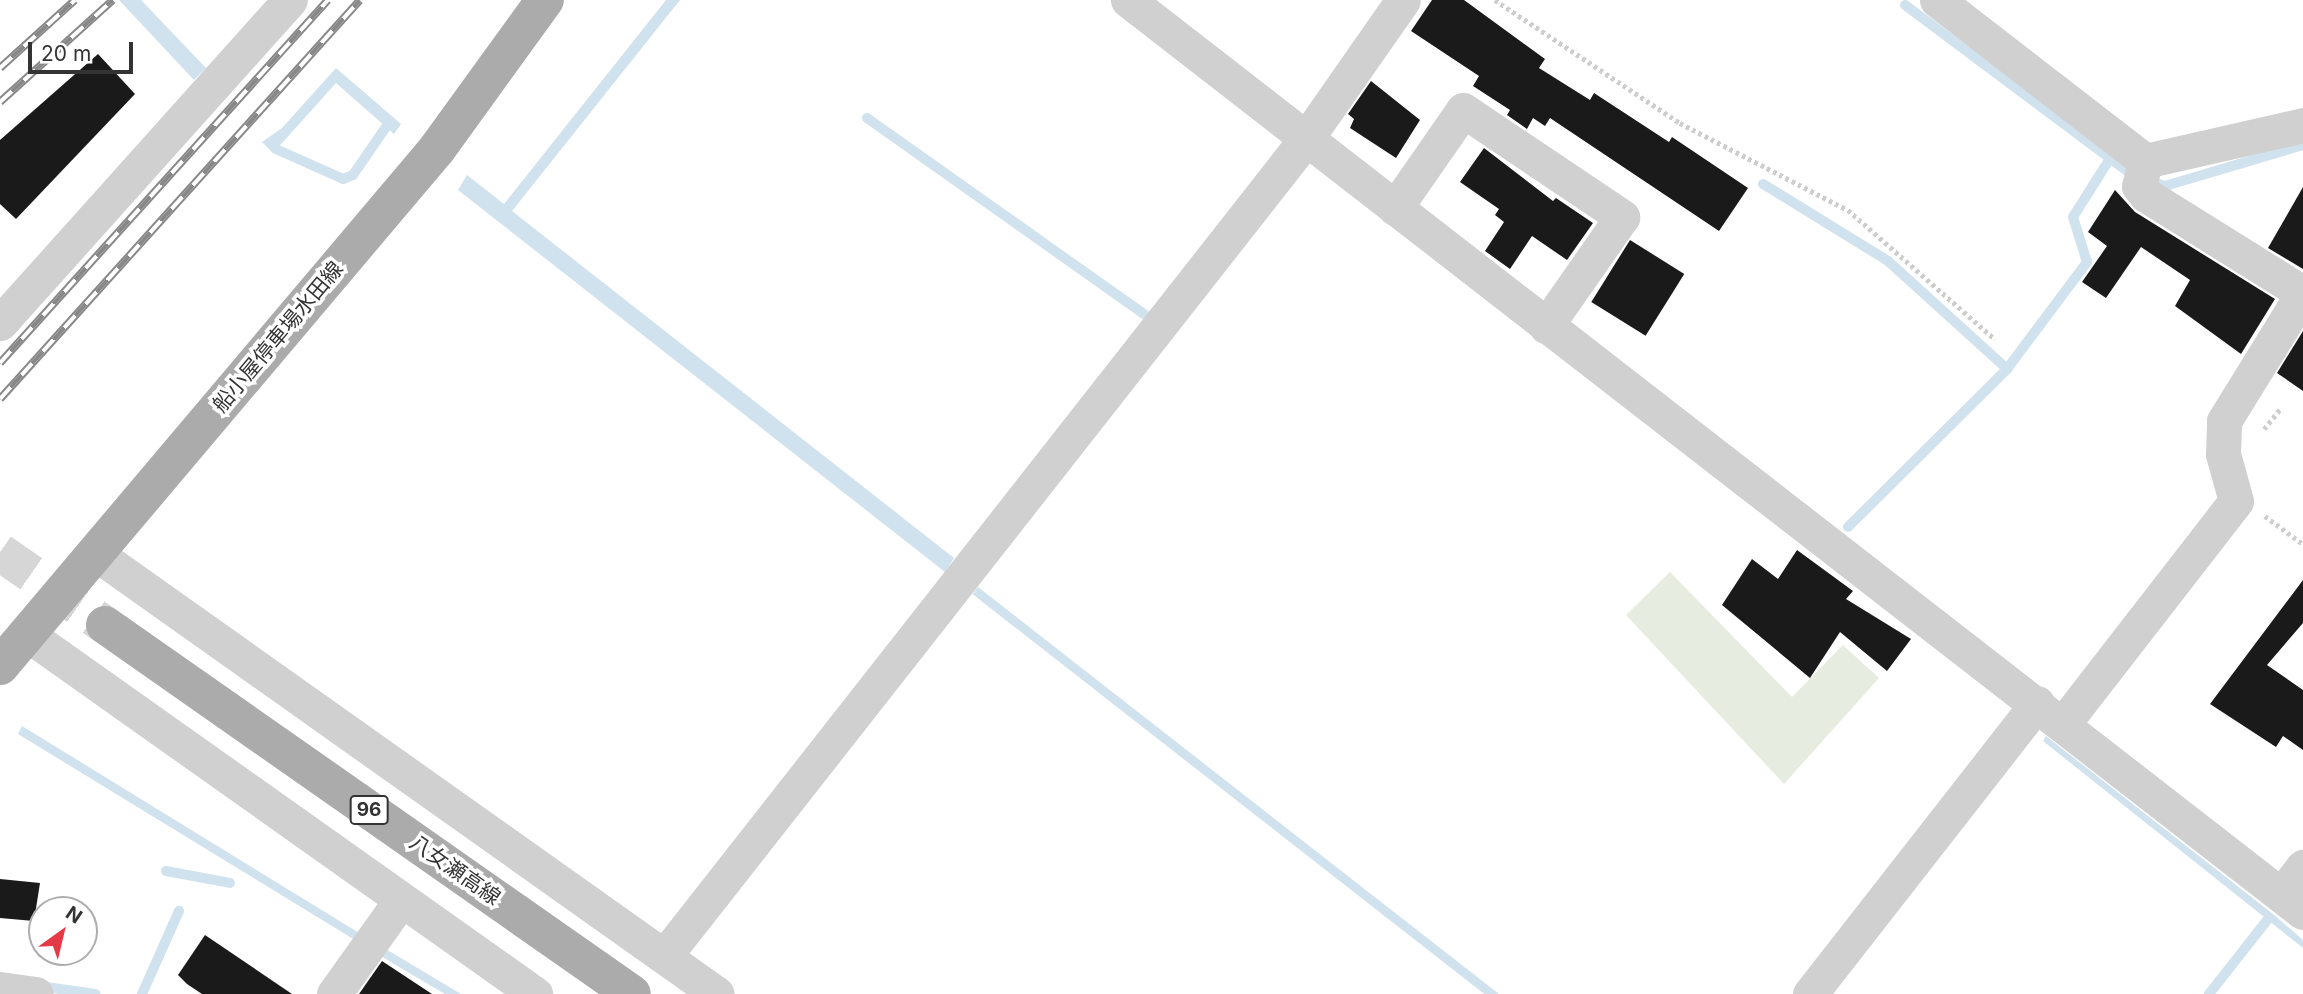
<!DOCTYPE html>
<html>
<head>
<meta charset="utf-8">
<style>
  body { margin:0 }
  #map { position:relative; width:2303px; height:994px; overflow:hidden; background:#fff; font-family:Inter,"Noto Sans JP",sans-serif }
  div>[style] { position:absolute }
  .green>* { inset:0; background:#e6ecdf }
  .water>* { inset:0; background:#cfe2ee; transform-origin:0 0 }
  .stream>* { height:10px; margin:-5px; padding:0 5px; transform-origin:5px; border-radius:5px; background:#cfe2ee }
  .building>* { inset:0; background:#1a1a1a; transform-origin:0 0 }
  .major-tunnel>* { height:38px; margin-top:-19px; transform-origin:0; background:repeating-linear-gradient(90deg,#d6d6d6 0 38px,transparent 0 57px) }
  .path>* { height:4.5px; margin-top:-2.25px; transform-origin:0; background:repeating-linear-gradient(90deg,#cdcdcd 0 3.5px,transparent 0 7px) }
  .minor>* { height:35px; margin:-17.5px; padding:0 17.5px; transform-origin:17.5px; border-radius:17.5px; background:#d0d0d0 }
  .major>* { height:38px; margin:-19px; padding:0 19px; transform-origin:19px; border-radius:19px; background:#ababab }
  .rail>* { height:8px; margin-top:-4px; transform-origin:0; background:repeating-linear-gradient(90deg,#fff 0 16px,#888 0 32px); box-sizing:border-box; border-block:2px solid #888 }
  span { translate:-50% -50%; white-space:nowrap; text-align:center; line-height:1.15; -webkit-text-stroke:7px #fff; paint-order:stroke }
  .shield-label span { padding:2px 5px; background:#fff; border:2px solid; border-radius:5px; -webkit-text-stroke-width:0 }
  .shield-label { font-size:19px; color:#333; font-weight:700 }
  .street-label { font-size:21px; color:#333 }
  .north { position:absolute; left:28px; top:896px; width:70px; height:70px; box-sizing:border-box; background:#fff; border:2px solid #adadad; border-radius:50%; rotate:34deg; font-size:19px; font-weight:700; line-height:28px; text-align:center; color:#333 }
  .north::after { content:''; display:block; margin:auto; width:24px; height:32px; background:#e63946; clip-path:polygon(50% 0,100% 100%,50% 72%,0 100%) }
  .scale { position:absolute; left:28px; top:42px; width:105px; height:32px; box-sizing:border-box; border:4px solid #333; border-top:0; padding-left:9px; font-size:21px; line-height:24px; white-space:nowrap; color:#333; -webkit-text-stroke:5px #fff; paint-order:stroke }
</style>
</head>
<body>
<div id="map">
  <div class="green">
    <div style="clip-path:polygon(1670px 572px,1792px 697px,1843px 645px,1879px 678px,1784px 784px,1626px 615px)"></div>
  </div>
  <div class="water">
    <div style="clip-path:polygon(119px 0,141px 0,206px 68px,194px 80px)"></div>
    <div style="clip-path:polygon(666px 0,680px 0,512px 211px,954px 558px,945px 572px,458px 190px,467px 175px,504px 204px)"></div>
    <div style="clip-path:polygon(336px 68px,401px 124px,394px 134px,336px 83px,273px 153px,262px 142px,282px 128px)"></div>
    <div style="left:978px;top:587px;width:660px;height:9px;rotate:38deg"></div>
    <div style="clip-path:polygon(22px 726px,364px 936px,461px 994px,445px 994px,394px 964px,18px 734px)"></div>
    <div style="clip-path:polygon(2046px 736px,2273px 914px,2303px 940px,2303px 948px,2043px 741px)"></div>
  </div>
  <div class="stream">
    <div style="left:1905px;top:5px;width:289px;rotate:36.8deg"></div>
    <div style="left:867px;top:118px;width:343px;rotate:35.3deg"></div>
    <div style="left:276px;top:149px;width:73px;rotate:24.1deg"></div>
    <div style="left:343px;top:179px;width:11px;rotate:-22deg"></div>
    <div style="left:353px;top:175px;width:62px;rotate:-55.5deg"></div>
    <div style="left:2152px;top:182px;width:14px;rotate:17deg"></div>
    <div style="left:2165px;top:186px;width:144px;rotate:-16.5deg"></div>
    <div style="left:1763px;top:184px;width:147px;rotate:31.6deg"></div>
    <div style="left:1888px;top:261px;width:161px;rotate:42.2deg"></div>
    <div style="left:1848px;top:527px;width:224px;rotate:-44.8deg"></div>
    <div style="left:2007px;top:369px;width:134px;rotate:-53.2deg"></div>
    <div style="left:2087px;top:262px;width:47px;rotate:-107.3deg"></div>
    <div style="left:2073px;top:217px;width:67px;rotate:-57.7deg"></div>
    <div style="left:166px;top:871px;width:65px;rotate:10.6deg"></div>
    <div style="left:39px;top:986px;width:57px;rotate:8.1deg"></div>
    <div style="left:142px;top:994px;width:91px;rotate:-66deg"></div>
    <div style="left:2209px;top:994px;width:95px;rotate:-51.8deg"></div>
  </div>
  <div class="building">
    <div style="clip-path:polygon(1432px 0,1464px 0,1545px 59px,1539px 68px,1590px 100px,1594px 93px,1669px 142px,1672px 137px,1748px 188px,1719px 231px,1550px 118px,1545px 126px,1533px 118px,1527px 129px,1507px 115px,1510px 110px,1473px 86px,1479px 76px,1411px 31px)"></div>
    <div style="clip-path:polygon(98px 54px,135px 94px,16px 219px,0 204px,0 140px)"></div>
    <div style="clip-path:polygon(1371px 81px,1420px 120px,1396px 158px,1350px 128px,1354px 119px,1348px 114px)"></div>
    <div style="clip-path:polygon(1484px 148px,1553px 201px,1556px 198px,1593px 223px,1567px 260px,1532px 236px,1510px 269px,1485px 251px,1504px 222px,1495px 215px,1499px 209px,1460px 182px)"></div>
    <div style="clip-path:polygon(2303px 187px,2303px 269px,2268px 248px)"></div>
    <div style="clip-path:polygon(2115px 190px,2135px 212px,2275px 299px,2241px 354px,2175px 306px,2190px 280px,2141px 247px,2106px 298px,2082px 282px,2107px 246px,2088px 232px)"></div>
    <div style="left:1630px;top:240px;width:64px;height:73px;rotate:32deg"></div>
    <div style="clip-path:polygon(2303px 331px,2303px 391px,2277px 373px)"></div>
    <div style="clip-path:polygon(1797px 550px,1853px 591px,1846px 599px,1911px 639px,1887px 671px,1840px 632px,1810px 678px,1722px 605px,1752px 559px,1778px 579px)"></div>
    <div style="clip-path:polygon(2303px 580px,2303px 623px,2267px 665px,2303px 690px,2303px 750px,2283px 736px,2276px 747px,2210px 704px)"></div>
    <div style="clip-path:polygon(0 879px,40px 883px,34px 921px,0 918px)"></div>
    <div style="clip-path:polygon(205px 935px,292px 994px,202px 994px,187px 984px,178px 975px)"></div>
    <div style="clip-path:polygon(382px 961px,432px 994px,359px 994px)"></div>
  </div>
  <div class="major-tunnel">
    <div style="left:0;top:552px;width:128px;rotate:34.8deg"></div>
  </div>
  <div class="path">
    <div style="left:1495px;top:0;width:222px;rotate:33.6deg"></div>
    <div style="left:1680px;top:123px;width:189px;rotate:27.4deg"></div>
    <div style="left:1848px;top:210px;width:196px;rotate:41.3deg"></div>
    <div style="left:2264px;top:429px;width:26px;rotate:-51deg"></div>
    <div style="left:2265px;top:516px;width:47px;rotate:36.4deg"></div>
  </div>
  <div class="minor">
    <div style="left:1128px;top:0;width:1487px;rotate:37.82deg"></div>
    <div style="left:1937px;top:0;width:263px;rotate:37.7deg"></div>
    <div style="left:2145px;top:161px;width:162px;rotate:-12.8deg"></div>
    <div style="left:2145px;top:161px;width:26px;rotate:103deg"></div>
    <div style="left:2139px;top:186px;width:11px;rotate:52deg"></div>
    <div style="left:2146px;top:195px;width:185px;rotate:32deg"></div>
    <div style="left:1395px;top:208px;width:119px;rotate:-55.2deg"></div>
    <div style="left:1463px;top:110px;width:192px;rotate:33.9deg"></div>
    <div style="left:1622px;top:217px;width:133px;rotate:124.9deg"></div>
    <div style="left:0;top:323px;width:434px;rotate:-48.1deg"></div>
    <div style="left:95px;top:553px;width:762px;rotate:35.34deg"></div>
    <div style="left:27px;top:634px;width:623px;rotate:35.32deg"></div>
    <div style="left:2063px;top:724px;width:282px;rotate:-52.2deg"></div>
    <div style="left:2236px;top:501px;width:49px;rotate:-105.5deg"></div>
    <div style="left:2223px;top:454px;width:33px;rotate:-88deg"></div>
    <div style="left:2224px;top:421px;width:150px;rotate:-58.3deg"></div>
    <div style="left:2281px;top:895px;width:36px;rotate:-52deg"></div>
    <div style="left:666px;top:954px;width:1036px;rotate:-51.86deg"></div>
    <div style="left:1306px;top:139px;width:169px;rotate:-55.1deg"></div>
    <div style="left:0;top:989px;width:36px;rotate:8deg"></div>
    <div style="left:334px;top:994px;width:115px;rotate:-54.5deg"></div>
    <div style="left:1810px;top:994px;width:369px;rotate:-52deg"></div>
  </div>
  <div class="major">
    <div style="left:105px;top:625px;width:643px;rotate:35deg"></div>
    <div style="left:0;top:666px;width:677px;rotate:-49.79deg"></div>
    <div style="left:437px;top:149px;width:184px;rotate:-54.1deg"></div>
  </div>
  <div class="rail">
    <div style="left:0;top:68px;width:101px;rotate:-42.2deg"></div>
    <div style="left:0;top:102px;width:152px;rotate:-42.1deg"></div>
    <div style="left:0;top:363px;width:489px;rotate:-47.9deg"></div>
    <div style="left:0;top:399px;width:537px;rotate:-47.94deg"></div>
  </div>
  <div class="shield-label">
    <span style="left:369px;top:810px">96</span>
  </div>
  <div class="street-label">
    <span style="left:278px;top:337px;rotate:-50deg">船小屋停車場水田線</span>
    <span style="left:455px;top:870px;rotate:35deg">八女瀬高線</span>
  </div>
  <div class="north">N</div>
  <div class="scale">20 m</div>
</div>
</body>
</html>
